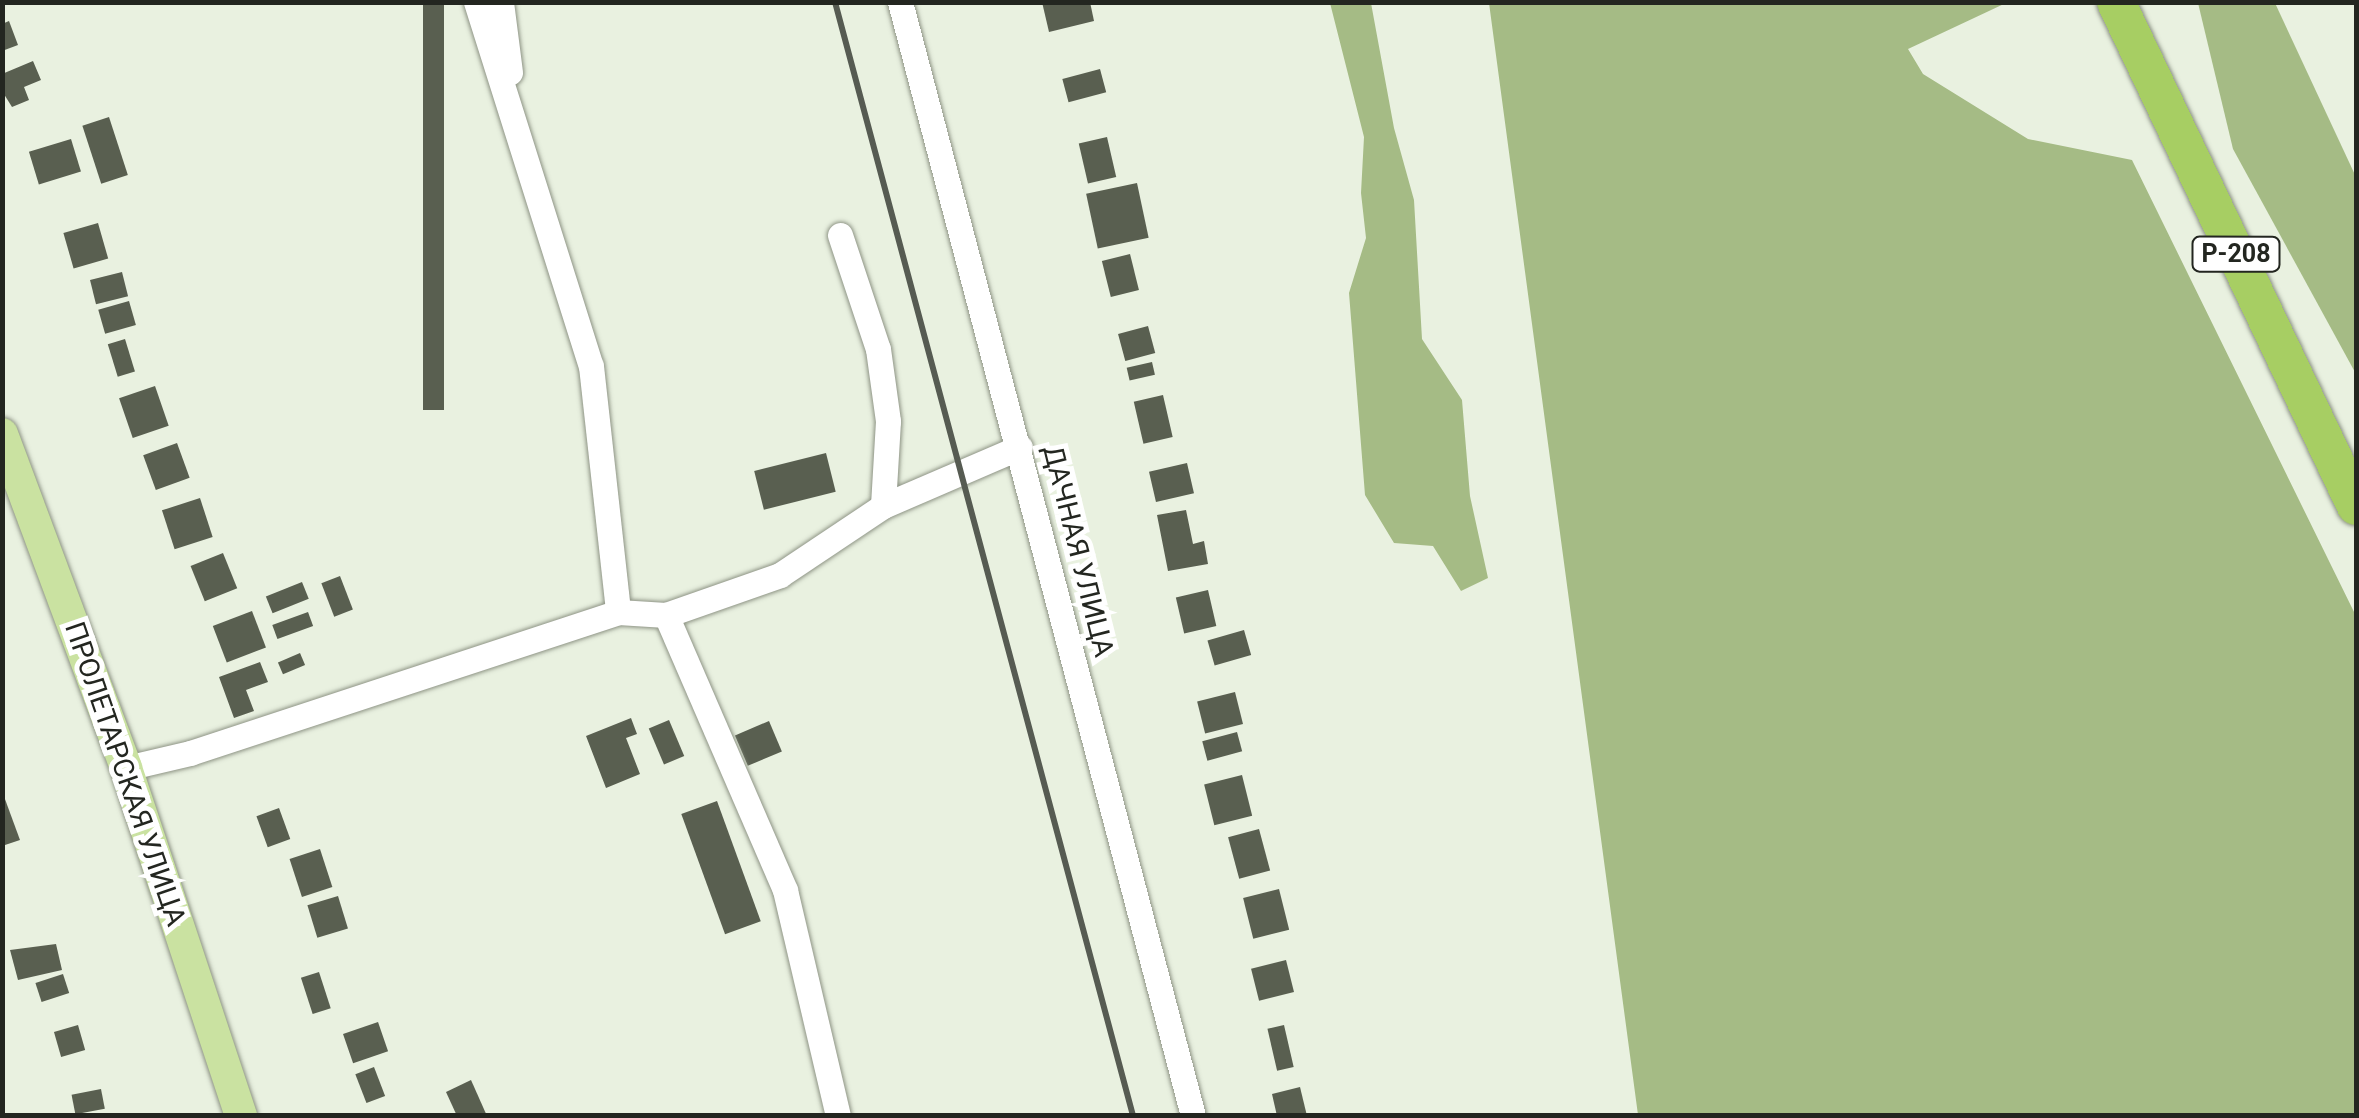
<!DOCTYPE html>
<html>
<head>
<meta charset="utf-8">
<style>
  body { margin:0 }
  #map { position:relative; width:2359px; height:1118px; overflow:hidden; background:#e9f1e0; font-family:Roboto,sans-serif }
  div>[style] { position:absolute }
  .forest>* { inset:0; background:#a5bb85 }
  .building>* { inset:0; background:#595f50; transform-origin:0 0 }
  .roads { filter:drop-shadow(0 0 2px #8e9485) drop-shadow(0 0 2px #8e9485) }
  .minor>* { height:25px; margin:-12.5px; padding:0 12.5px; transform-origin:12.5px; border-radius:12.5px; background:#fff }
  .major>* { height:32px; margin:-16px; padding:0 16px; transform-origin:16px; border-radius:16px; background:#cae2a1 }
  .highway>* { height:38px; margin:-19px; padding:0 19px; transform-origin:19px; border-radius:19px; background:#a7ce63 }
  .rail>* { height:6px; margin:-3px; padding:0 3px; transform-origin:3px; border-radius:3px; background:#565b52 }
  span { translate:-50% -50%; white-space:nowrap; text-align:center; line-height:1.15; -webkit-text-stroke:10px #fff; paint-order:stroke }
  .shield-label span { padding:2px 8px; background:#fff; border:2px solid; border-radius:8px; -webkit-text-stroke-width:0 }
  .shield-label { font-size:25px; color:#232620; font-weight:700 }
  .street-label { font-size:28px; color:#232620 }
  .frame { position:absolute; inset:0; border:5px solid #232620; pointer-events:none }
</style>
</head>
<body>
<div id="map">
  <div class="forest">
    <div style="clip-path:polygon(1330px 3px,1371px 3px,1394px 128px,1414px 200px,1422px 339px,1462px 400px,1470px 496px,1488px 578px,1461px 591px,1433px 546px,1394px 543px,1365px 495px,1349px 293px,1366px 238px,1361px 193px,1364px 137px)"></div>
    <div style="clip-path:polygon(1489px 3px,2006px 3px,1908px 49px,1923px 74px,2028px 139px,2132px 160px,2356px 616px,2356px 1115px,1638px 1115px)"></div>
    <div style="clip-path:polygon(2198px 3px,2275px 3px,2356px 177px,2356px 374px,2233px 149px)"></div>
  </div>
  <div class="building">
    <div style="left:423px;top:2px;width:21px;height:408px"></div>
    <div style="clip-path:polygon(1042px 2px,1090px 2px,1094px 21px,1049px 32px)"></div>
    <div style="clip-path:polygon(9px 21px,18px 45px,2px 51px,2px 24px)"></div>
    <div style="clip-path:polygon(33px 61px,41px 80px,24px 87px,29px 100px,12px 107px,2px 91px,2px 74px)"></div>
    <div style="left:1100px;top:69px;width:24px;height:39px;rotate:75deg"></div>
    <div style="left:109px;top:117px;width:61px;height:28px;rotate:72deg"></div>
    <div style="left:1107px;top:137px;width:41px;height:29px;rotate:77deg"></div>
    <div style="left:71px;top:139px;width:34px;height:44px;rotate:73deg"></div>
    <div style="left:1137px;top:183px;width:56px;height:52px;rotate:78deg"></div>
    <div style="left:98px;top:223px;width:37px;height:36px;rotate:74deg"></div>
    <div style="left:1130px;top:254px;width:37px;height:29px;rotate:76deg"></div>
    <div style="left:122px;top:272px;width:25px;height:33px;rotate:76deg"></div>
    <div style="left:129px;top:301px;width:25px;height:32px;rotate:74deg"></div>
    <div style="left:1148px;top:326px;width:28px;height:31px;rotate:75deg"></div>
    <div style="left:125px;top:339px;width:34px;height:18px;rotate:73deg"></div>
    <div style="left:1152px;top:362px;width:13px;height:26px;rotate:77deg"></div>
    <div style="left:155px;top:386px;width:42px;height:38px;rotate:71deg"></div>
    <div style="left:1163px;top:395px;width:43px;height:30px;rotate:77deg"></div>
    <div style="left:177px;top:443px;width:37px;height:36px;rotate:70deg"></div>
    <div style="left:826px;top:453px;width:40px;height:74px;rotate:76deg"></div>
    <div style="left:1187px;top:463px;width:31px;height:39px;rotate:77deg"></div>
    <div style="left:200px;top:498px;width:41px;height:40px;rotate:72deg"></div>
    <div style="clip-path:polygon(1186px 510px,1193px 544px,1204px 541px,1208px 564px,1168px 571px,1157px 515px)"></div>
    <div style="left:223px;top:553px;width:38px;height:35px;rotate:68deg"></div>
    <div style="left:340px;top:576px;width:36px;height:20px;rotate:69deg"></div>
    <div style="left:302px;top:582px;width:18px;height:39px;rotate:68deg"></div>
    <div style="left:1208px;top:590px;width:37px;height:33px;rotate:77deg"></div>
    <div style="left:252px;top:611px;width:39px;height:42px;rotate:69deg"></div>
    <div style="left:308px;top:612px;width:15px;height:38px;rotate:70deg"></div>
    <div style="left:1244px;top:630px;width:26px;height:38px;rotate:74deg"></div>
    <div style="left:300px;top:653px;width:13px;height:24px;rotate:67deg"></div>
    <div style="clip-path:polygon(260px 662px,268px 682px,246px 690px,254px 711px,234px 718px,219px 677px)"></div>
    <div style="left:1235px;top:692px;width:33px;height:39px;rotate:76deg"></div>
    <div style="clip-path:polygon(631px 718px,637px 734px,626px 738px,640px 774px,606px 788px,586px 736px)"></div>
    <div style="left:669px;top:720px;width:39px;height:22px;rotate:67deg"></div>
    <div style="left:769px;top:721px;width:33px;height:37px;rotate:67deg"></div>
    <div style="left:1237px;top:732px;width:20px;height:36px;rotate:75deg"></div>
    <div style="left:1242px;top:775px;width:42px;height:39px;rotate:76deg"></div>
    <div style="clip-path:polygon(2px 791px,20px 840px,2px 846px)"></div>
    <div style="left:717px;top:801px;width:128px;height:38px;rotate:70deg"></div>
    <div style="left:279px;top:808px;width:33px;height:24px;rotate:70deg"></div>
    <div style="left:1259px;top:829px;width:43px;height:32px;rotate:75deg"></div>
    <div style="left:320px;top:849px;width:40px;height:32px;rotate:72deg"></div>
    <div style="left:1279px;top:889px;width:42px;height:37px;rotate:76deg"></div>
    <div style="left:338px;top:896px;width:34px;height:32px;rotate:73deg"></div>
    <div style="clip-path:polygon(56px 944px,62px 970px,18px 980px,10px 950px)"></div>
    <div style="left:1286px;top:960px;width:33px;height:36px;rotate:76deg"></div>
    <div style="left:319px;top:972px;width:38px;height:19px;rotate:72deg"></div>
    <div style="left:63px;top:974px;width:20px;height:29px;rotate:72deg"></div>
    <div style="left:378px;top:1022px;width:31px;height:37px;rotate:71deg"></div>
    <div style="left:78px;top:1025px;width:26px;height:25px;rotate:74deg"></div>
    <div style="left:1284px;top:1025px;width:43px;height:17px;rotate:77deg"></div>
    <div style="left:374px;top:1067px;width:31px;height:20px;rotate:69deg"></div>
    <div style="clip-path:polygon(471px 1080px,487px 1116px,457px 1116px,446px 1092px)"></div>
    <div style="clip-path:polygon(1300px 1087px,1307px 1116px,1277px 1116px,1272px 1094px)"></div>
    <div style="left:101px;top:1089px;width:20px;height:30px;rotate:79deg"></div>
  </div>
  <div class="roads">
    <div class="minor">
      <div style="left:476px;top:2px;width:382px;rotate:72.5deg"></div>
      <div style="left:591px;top:366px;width:247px;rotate:83.7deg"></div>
      <div style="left:501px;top:2px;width:71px;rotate:82.7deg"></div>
      <div style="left:900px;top:2px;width:1152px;rotate:75.26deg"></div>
      <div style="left:840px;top:235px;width:120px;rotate:71.6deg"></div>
      <div style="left:878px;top:349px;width:73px;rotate:82.1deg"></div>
      <div style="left:888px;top:421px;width:85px;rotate:93.4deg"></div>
      <div style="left:666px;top:615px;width:121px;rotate:-19.3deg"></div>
      <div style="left:780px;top:575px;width:124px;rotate:-33.8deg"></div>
      <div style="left:883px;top:506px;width:149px;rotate:-23.3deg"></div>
      <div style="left:126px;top:768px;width:66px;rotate:-13.2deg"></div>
      <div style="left:190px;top:753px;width:451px;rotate:-18.2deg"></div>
      <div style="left:618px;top:612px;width:48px;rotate:3.6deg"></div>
      <div style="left:666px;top:615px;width:300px;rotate:66.6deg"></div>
      <div style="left:785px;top:890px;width:232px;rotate:76.8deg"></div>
    </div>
    <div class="major">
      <div style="left:2px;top:434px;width:356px;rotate:69.6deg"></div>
      <div style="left:126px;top:768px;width:367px;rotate:71.7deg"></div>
    </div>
    <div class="highway">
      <div style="left:2116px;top:2px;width:558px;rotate:64.54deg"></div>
    </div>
  </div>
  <div class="rail">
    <div style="left:835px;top:2px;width:1153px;rotate:75.02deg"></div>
  </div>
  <div class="shield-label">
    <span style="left:2236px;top:254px">Р-208</span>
  </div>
  <div class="street-label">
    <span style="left:1078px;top:551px;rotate:76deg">ДАЧНАЯ УЛИЦА</span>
    <span style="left:125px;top:774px;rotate:71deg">ПРОЛЕТАРСКАЯ УЛИЦА</span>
  </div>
  <div class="frame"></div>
</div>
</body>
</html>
